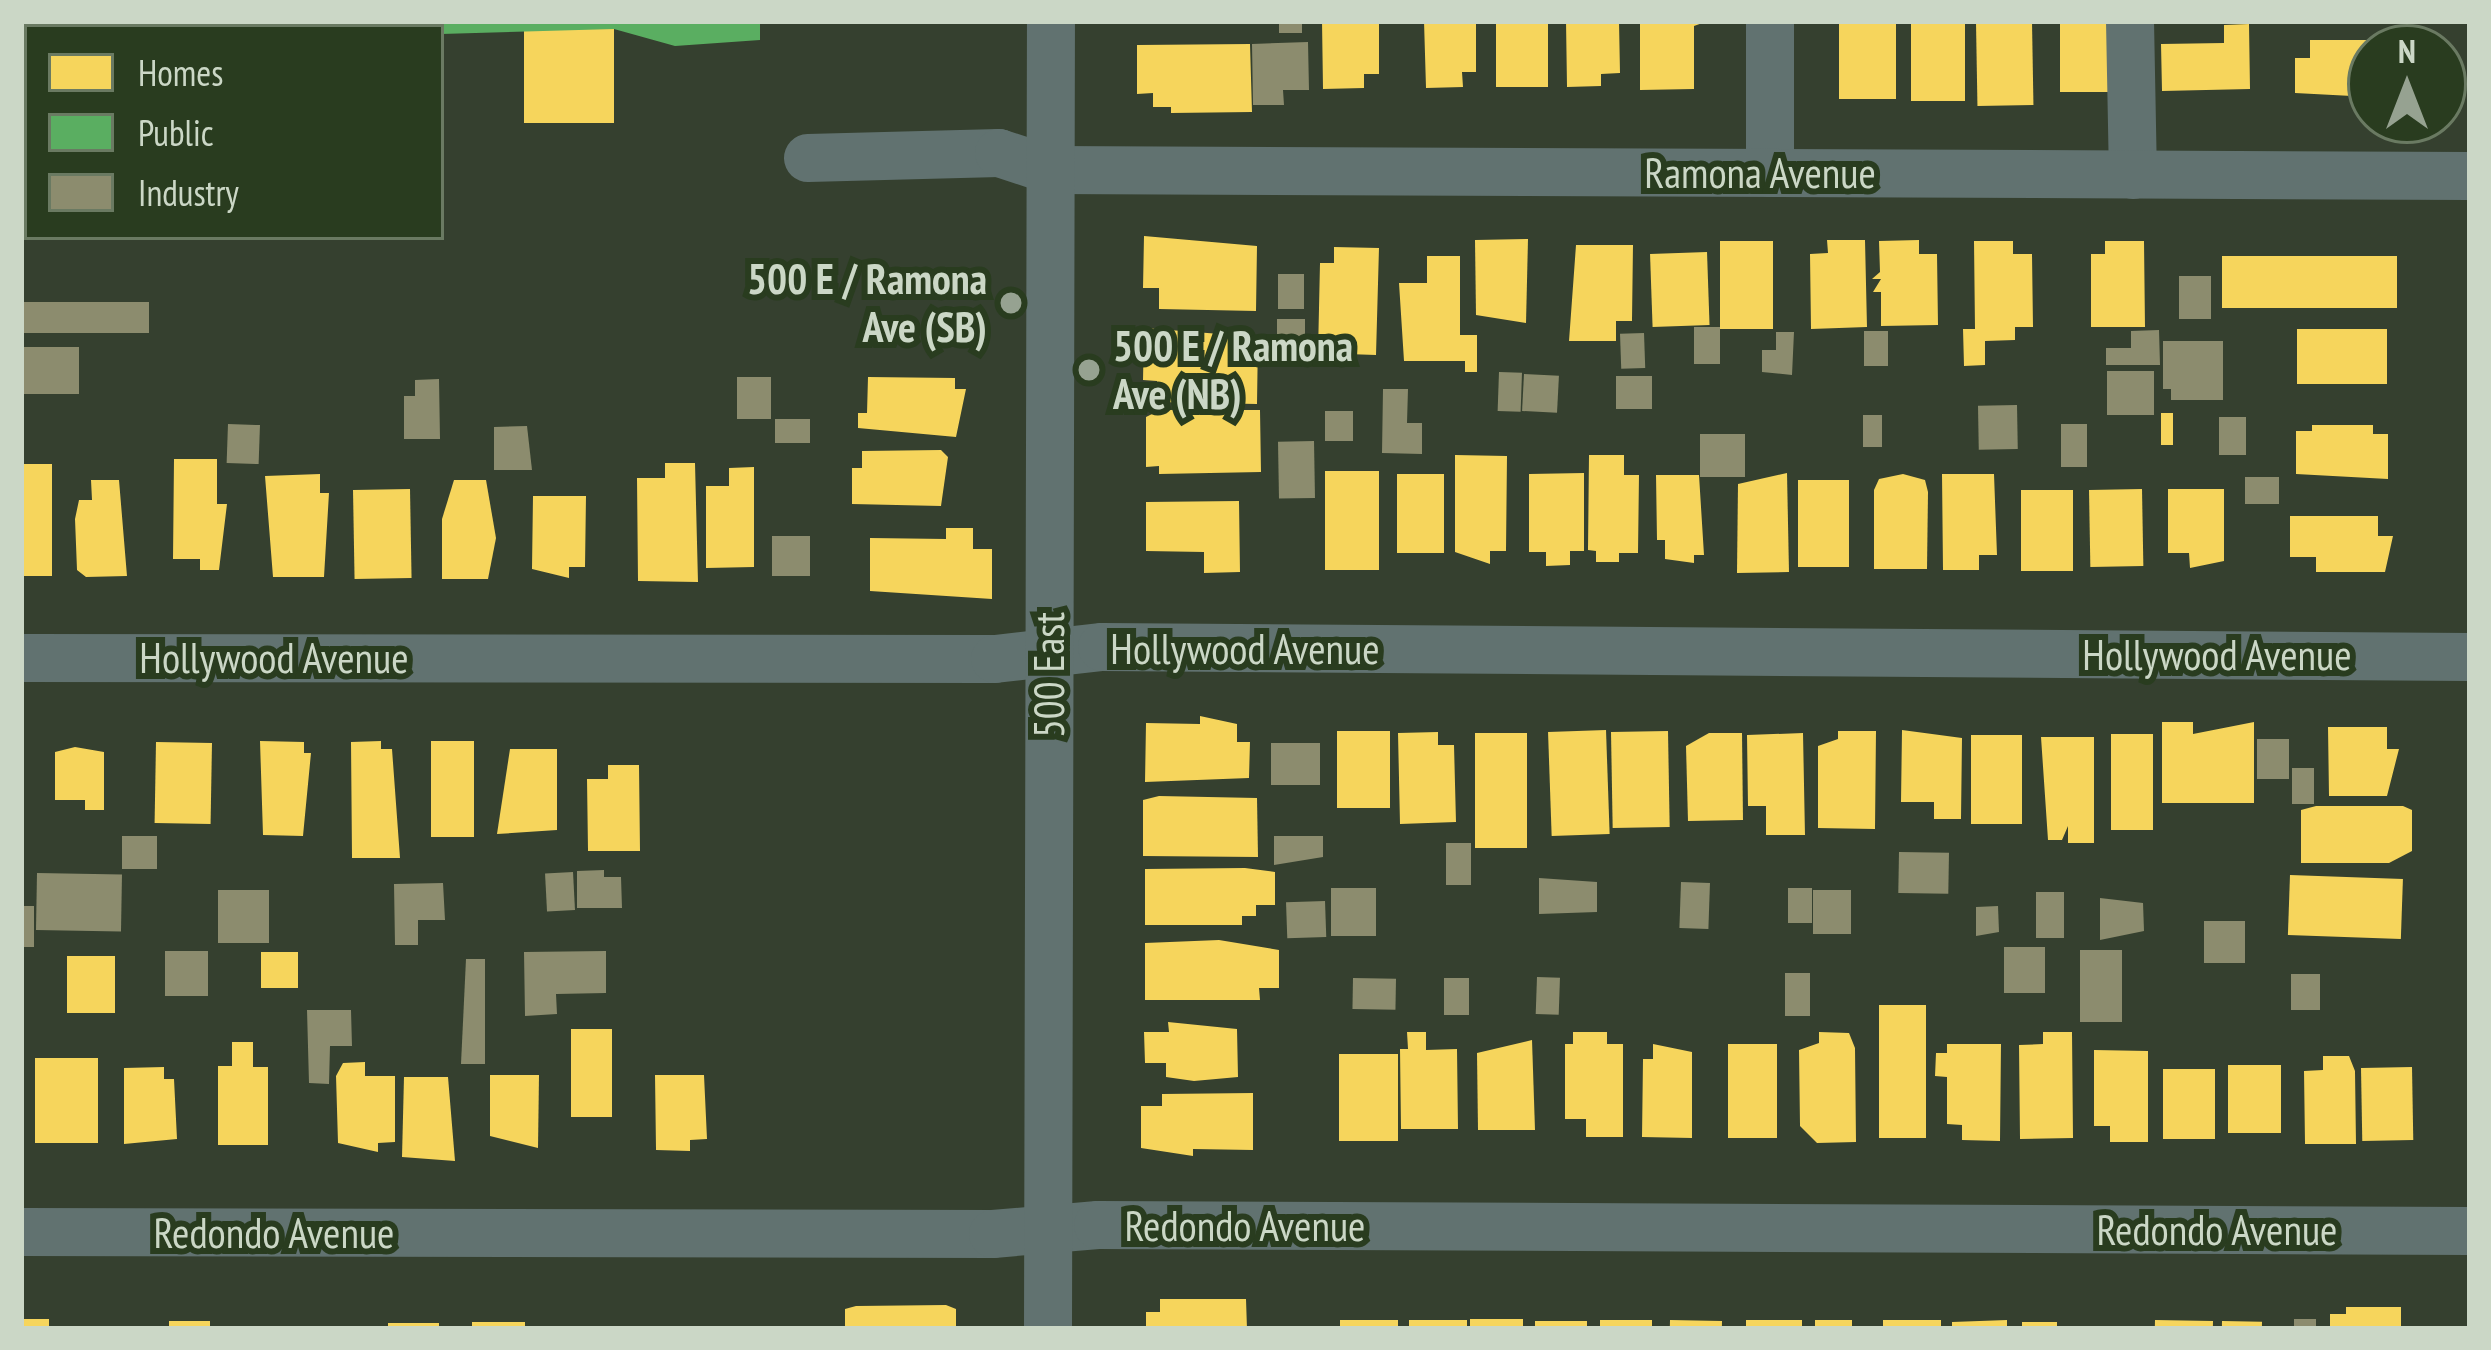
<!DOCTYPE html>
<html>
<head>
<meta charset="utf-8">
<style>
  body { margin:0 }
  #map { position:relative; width:2491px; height:1350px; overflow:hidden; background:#35402f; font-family:"PT Sans Narrow",sans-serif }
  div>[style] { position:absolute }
  .homes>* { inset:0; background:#f6d55c; transform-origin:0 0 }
  .public>* { inset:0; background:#5aae61 }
  .industry>* { inset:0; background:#8c8c6e; transform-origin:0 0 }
  .minor>* { height:48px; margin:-24px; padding:0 24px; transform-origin:24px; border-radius:24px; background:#617270 }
  .dots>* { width:33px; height:33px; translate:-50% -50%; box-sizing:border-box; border:6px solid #293c1f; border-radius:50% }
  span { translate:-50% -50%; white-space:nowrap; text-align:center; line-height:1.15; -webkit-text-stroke:12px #293c1f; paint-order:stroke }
  .street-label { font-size:42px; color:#cbd7c6 }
  .poi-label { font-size:42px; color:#cbd7c6; font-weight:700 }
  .right { translate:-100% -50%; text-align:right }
  .left { translate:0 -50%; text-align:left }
  .frame { position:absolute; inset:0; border:24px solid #cbd7c6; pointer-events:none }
  .legend { position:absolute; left:24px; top:24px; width:420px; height:216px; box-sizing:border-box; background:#293c1f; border:3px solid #6a7a62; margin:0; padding:15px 21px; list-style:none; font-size:36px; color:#cbd7c6 }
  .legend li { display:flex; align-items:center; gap:24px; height:60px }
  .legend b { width:60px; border:3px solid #6a7a62 }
  .north { position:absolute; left:2347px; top:24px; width:120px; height:120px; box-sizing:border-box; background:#293c1f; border:3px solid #6a7a62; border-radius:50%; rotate:0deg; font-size:33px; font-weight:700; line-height:48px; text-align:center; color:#cbd7c6 }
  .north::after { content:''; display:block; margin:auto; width:42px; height:54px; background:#96a291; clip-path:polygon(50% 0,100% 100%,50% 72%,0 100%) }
</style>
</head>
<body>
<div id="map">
  <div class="homes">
    <div style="clip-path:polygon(1322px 21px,1379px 21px,1379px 74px,1364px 74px,1364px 88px,1323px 89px)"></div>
    <div style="clip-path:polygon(1424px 21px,1476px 21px,1476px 72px,1462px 72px,1463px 87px,1426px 88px)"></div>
    <div style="left:1496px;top:21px;width:52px;height:66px"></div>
    <div style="clip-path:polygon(1566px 21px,1619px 21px,1620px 73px,1601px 74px,1601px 86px,1567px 87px)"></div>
    <div style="clip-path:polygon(1640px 21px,1708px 21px,1694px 26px,1694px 89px,1640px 90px)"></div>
    <div style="left:1839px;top:21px;width:57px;height:78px"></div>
    <div style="left:1911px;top:21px;width:54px;height:80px"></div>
    <div style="left:2060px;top:21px;width:56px;height:71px"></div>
    <div style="left:2032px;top:22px;width:83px;height:56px;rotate:89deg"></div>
    <div style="clip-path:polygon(2249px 24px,2250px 89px,2162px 91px,2161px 44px,2224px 43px,2224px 25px)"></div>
    <div style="left:524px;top:29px;width:90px;height:94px"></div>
    <div style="clip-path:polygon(2310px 40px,2397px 40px,2397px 48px,2371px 48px,2371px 97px,2295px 93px,2295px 58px,2310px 58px)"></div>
    <div style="clip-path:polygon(1250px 44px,1252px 112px,1171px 113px,1171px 107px,1153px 107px,1153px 93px,1137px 94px,1137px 45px)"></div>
    <div style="clip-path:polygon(1144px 236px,1257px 246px,1256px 311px,1159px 309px,1159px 288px,1143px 288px)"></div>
    <div style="clip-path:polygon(1528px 239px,1526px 323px,1476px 315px,1475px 240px)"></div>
    <div style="clip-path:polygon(1827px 240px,1865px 240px,1867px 327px,1811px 329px,1810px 254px,1828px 253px)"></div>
    <div style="clip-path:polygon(1919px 240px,1919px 254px,1937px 254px,1938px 325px,1881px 326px,1881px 292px,1873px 292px,1881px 279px,1872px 279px,1880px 272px,1879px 241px)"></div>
    <div style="left:1720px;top:241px;width:53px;height:88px"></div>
    <div style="clip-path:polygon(1974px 241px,2013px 241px,2013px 254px,2032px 254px,2033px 327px,2015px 327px,2015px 340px,1985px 341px,1985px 365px,1964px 366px,1963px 329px,1975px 329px)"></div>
    <div style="clip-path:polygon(2105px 241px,2144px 241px,2145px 327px,2091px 327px,2091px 254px,2105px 254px)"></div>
    <div style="clip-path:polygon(1576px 245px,1633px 245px,1632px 321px,1616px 321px,1616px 341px,1569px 341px)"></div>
    <div style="clip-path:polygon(1334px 247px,1379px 248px,1376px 355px,1318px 353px,1320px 263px,1334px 263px)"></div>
    <div style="left:1707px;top:252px;width:73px;height:57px;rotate:88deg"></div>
    <div style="clip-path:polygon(1427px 256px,1460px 256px,1460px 335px,1477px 335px,1477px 372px,1465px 372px,1465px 361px,1404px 361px,1399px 283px,1427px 283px)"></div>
    <div style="left:2397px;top:256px;width:52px;height:175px;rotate:90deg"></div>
    <div style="clip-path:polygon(1144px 328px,1258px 337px,1257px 404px,1156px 402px,1157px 381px,1143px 380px)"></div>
    <div style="left:2297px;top:329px;width:90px;height:55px"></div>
    <div style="clip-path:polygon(868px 377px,955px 378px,955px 389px,966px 389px,956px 437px,858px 428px,858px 413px,867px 413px)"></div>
    <div style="clip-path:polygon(1160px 410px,1260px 410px,1261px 472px,1159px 474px,1159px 466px,1146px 467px,1146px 417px)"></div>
    <div style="left:2173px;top:413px;width:32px;height:12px;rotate:90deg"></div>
    <div style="clip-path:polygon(2312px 425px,2373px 425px,2373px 434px,2388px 434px,2388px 479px,2296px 474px,2296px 431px,2312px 431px)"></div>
    <div style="clip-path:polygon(941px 450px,948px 457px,941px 506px,852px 504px,852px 468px,862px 468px,862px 451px)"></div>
    <div style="clip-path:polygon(1455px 455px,1507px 456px,1506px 551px,1490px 551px,1490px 564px,1455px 552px)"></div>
    <div style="clip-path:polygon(1589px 455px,1624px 455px,1624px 475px,1639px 475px,1638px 553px,1619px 553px,1619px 562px,1596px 562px,1596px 551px,1588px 550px)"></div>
    <div style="clip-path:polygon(174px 459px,217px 459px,217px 504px,227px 504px,219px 570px,200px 570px,200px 559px,173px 559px)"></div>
    <div style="clip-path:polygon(665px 463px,695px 463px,698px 582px,638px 581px,637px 478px,665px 478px)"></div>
    <div style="left:21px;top:464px;width:31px;height:112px"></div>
    <div style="clip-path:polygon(754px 467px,754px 567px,706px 568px,706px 486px,729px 486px,729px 468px)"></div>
    <div style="left:1325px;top:471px;width:54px;height:99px"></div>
    <div style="clip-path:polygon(1584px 473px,1584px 551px,1570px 551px,1570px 565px,1546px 566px,1546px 552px,1529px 552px,1529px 474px)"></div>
    <div style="clip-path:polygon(1787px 473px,1789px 572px,1737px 573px,1738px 484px)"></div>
    <div style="clip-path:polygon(320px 474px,320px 493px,329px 493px,324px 577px,273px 577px,265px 476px)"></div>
    <div style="left:1397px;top:474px;width:47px;height:79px"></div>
    <div style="clip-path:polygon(1903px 474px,1925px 480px,1928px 492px,1927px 569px,1874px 569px,1874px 490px,1879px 479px)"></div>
    <div style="clip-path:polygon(1942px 474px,1994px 474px,1997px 555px,1979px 555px,1979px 570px,1943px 570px)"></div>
    <div style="clip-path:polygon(1656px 475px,1699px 475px,1704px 555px,1694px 555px,1694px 563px,1665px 559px,1665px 540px,1657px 540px)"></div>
    <div style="clip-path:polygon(91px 480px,119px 480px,127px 576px,86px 577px,77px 570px,75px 519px,79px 500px,92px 500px)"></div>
    <div style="clip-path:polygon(454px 480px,486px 480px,496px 538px,488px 579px,442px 579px,442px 519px)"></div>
    <div style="left:1798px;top:480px;width:51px;height:87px"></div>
    <div style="left:410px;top:489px;width:89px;height:57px;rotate:89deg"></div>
    <div style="left:2142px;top:489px;width:77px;height:53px;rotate:89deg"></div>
    <div style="clip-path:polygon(2168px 489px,2224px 489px,2224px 561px,2190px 568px,2189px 553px,2168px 553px)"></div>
    <div style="left:2021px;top:490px;width:52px;height:81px"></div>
    <div style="clip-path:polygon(533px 496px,586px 496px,585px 567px,569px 567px,569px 578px,532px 569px)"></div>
    <div style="clip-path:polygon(1239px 501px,1240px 572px,1204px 573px,1204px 552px,1146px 551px,1146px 502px)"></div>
    <div style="clip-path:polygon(2290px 516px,2378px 516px,2378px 536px,2393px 536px,2385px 572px,2316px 572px,2316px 557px,2290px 557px)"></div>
    <div style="clip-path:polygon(946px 528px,973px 528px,973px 549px,992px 549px,992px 599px,870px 591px,870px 538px,946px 539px)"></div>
    <div style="clip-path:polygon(1200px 716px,1237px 724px,1237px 742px,1250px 742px,1249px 778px,1145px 782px,1146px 723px,1200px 724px)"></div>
    <div style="clip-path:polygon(2162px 722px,2193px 722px,2193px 734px,2254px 722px,2254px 803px,2162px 803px)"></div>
    <div style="clip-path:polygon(2328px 727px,2387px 727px,2387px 749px,2399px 749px,2387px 796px,2329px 796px)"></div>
    <div style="left:1606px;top:730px;width:104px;height:58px;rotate:88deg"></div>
    <div style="clip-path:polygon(1902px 730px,1962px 738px,1961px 819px,1934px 819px,1934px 802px,1901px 802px)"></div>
    <div style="left:1337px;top:731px;width:53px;height:77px"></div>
    <div style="left:1668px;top:731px;width:96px;height:57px;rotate:89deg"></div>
    <div style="clip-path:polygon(1838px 731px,1876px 731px,1875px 829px,1818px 828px,1818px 746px,1838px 739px)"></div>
    <div style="clip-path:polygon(1438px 732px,1438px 745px,1454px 745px,1456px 822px,1400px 824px,1398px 733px)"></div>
    <div style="left:1475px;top:733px;width:52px;height:115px"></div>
    <div style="clip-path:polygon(1709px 733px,1742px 733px,1743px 820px,1688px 821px,1686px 746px)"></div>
    <div style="clip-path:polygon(1803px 733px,1805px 835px,1766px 835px,1766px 806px,1748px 806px,1747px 735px)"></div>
    <div style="left:2111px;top:734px;width:42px;height:96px"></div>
    <div style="left:1971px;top:735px;width:51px;height:89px"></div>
    <div style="clip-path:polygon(2041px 737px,2094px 737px,2094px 843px,2068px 843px,2068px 826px,2062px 840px,2048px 840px)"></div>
    <div style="clip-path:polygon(260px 741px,304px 742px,304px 753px,311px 753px,303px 836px,263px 835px)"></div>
    <div style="clip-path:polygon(381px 741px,381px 749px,392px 749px,400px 858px,352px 858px,351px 742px)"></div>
    <div style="left:431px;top:741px;width:43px;height:96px"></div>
    <div style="left:156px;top:742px;width:56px;height:81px;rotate:1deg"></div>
    <div style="clip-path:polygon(75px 747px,104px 752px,104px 810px,85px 810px,85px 800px,55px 800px,55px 752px)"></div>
    <div style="clip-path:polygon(510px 749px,557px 749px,557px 830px,497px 834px)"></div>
    <div style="clip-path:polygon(608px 765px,639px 765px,640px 851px,588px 851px,587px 779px,608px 779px)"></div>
    <div style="clip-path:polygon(1159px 796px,1257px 798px,1258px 857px,1143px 856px,1143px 800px)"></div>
    <div style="clip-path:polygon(2316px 806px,2403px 806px,2412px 810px,2412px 851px,2389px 863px,2301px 863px,2301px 810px)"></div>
    <div style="clip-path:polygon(1245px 868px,1275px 872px,1275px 905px,1256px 905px,1256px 916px,1242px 916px,1242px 925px,1145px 925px,1145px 869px)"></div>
    <div style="left:2290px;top:875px;width:113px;height:60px;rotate:2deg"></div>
    <div style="clip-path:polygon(1219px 940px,1279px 950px,1279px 988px,1259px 988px,1260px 1000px,1145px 1000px,1145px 943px)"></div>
    <div style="left:261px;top:952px;width:37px;height:36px"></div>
    <div style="left:67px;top:956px;width:48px;height:57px"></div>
    <div style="left:1926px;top:1005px;width:133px;height:47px;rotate:90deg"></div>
    <div style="clip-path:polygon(1168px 1022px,1237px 1029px,1238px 1077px,1194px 1081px,1166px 1077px,1166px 1063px,1145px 1063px,1144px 1032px,1169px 1032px)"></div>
    <div style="left:571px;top:1029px;width:41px;height:88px"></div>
    <div style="clip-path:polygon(1407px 1032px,1426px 1032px,1426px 1050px,1457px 1049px,1458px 1129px,1401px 1129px,1400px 1049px,1408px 1049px)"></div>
    <div style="clip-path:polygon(1573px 1032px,1607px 1032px,1607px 1044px,1623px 1044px,1623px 1137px,1586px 1137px,1586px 1119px,1565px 1119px,1565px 1044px,1573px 1044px)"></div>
    <div style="clip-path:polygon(1819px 1032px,1849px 1033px,1855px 1048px,1856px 1142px,1817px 1143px,1800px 1126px,1799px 1050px,1819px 1043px)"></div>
    <div style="clip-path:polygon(2043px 1032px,2072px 1032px,2073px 1138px,2020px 1139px,2019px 1045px,2043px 1044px)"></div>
    <div style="clip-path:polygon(1532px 1040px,1535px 1130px,1478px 1130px,1477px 1053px)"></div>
    <div style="clip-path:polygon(232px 1042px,253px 1042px,253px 1067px,268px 1067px,268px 1145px,218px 1145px,218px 1066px,232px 1066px)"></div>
    <div style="clip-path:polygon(1653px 1044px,1692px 1052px,1692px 1138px,1642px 1137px,1643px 1059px,1653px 1059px)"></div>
    <div style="left:1728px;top:1044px;width:49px;height:94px"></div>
    <div style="clip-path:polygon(1947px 1044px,2001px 1044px,2000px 1141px,1962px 1140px,1962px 1125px,1947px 1124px,1947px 1077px,1935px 1076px,1936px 1053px,1947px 1053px)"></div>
    <div style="clip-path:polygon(2094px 1050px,2148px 1051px,2148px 1142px,2110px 1142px,2110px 1126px,2094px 1126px)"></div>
    <div style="left:1339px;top:1054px;width:59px;height:87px"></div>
    <div style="clip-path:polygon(2323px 1056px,2349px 1056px,2355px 1071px,2356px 1144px,2305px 1144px,2304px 1071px,2323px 1070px)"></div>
    <div style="left:35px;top:1058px;width:63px;height:85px"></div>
    <div style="clip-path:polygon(365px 1062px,365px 1076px,395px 1076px,395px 1142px,378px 1143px,378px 1152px,338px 1143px,336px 1076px,343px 1063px)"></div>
    <div style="left:2228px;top:1065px;width:53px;height:68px"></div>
    <div style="clip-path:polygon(164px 1067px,164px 1079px,174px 1079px,177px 1139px,124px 1144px,124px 1068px)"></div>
    <div style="left:2412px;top:1067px;width:73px;height:51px;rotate:89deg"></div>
    <div style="left:2163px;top:1069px;width:52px;height:70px"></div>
    <div style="clip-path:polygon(490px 1075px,539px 1075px,538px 1148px,490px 1136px)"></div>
    <div style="clip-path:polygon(655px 1075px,704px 1075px,707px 1139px,690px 1140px,690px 1151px,656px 1150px)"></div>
    <div style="clip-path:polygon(404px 1077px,448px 1077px,455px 1161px,402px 1157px)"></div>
    <div style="clip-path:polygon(1253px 1093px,1253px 1150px,1193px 1149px,1193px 1156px,1141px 1148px,1141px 1106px,1162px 1106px,1162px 1094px)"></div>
    <div style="clip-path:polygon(1160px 1299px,1246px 1299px,1247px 1329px,1146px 1329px,1146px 1312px,1160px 1312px)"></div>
    <div style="clip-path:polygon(946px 1305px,956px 1309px,956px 1329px,845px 1329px,845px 1309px,856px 1306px)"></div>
    <div style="clip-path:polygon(2346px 1307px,2401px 1307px,2401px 1329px,2330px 1329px,2330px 1314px,2346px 1314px)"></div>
    <div style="left:49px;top:1319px;width:10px;height:28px;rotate:90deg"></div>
    <div style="left:1470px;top:1319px;width:53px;height:10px"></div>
    <div style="left:1340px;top:1320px;width:58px;height:9px"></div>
    <div style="left:1409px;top:1320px;width:58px;height:9px"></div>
    <div style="left:1600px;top:1320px;width:52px;height:9px"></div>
    <div style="left:1670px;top:1320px;width:52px;height:9px;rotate:1deg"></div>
    <div style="left:1746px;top:1320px;width:56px;height:9px"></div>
    <div style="left:1852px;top:1320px;width:9px;height:37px;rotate:90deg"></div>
    <div style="left:1883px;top:1320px;width:58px;height:9px"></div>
    <div style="clip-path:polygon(2007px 1320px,2007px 1329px,1952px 1329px,1952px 1322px)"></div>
    <div style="left:2155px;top:1320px;width:58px;height:9px;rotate:1deg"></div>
    <div style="left:210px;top:1321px;width:8px;height:41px;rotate:90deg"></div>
    <div style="left:1587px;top:1321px;width:8px;height:52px;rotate:90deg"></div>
    <div style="left:2222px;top:1321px;width:40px;height:8px;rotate:1deg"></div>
    <div style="left:472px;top:1322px;width:53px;height:7px"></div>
    <div style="left:2022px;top:1322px;width:35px;height:7px"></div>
    <div style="left:388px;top:1323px;width:51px;height:6px"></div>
  </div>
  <div class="public">
    <div style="clip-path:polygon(289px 21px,760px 21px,760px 40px,675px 46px,614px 29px,441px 34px,441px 27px)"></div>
  </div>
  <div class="industry">
    <div style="left:1279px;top:21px;width:23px;height:12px"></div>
    <div style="clip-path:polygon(1308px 42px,1309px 90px,1283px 90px,1284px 105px,1253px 105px,1252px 44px)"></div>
    <div style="left:1278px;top:274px;width:26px;height:35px"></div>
    <div style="left:2179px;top:276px;width:32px;height:43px"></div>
    <div style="left:21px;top:302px;width:128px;height:31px"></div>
    <div style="left:1277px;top:319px;width:28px;height:34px"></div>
    <div style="left:1720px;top:327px;width:37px;height:26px;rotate:90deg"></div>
    <div style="clip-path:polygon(2159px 330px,2160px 365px,2106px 365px,2106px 348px,2131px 348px,2131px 331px)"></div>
    <div style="left:1864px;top:331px;width:24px;height:35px"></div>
    <div style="clip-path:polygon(1776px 332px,1794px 332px,1792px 375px,1762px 372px,1762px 350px,1776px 350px)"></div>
    <div style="left:1644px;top:333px;width:35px;height:24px;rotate:88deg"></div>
    <div style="clip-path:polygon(2163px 341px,2223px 341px,2223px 400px,2171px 400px,2171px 389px,2163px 389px)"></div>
    <div style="left:79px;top:347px;width:47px;height:58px;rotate:90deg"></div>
    <div style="left:2107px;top:371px;width:47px;height:44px"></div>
    <div style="left:1499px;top:372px;width:23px;height:39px;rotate:2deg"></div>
    <div style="left:1524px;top:374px;width:35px;height:37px;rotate:3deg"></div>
    <div style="left:1616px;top:376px;width:36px;height:33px"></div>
    <div style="left:737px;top:377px;width:34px;height:42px"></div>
    <div style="clip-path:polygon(439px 379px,440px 439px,404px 439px,404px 396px,415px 396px,415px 380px)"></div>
    <div style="clip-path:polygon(1383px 389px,1408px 389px,1407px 423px,1422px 423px,1422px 454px,1382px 453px)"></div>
    <div style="left:2017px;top:405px;width:44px;height:39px;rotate:89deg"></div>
    <div style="left:1325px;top:411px;width:28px;height:30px"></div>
    <div style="left:1863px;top:415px;width:19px;height:32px"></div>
    <div style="left:2219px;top:417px;width:27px;height:38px"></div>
    <div style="left:810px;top:419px;width:24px;height:35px;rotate:90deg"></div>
    <div style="left:228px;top:424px;width:32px;height:39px;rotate:2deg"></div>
    <div style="left:2061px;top:424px;width:26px;height:43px"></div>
    <div style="clip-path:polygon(527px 426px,532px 470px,494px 470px,494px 427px)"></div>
    <div style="left:1700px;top:434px;width:45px;height:43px"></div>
    <div style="left:1314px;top:441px;width:57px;height:36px;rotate:89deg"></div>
    <div style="left:2245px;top:477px;width:34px;height:27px"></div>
    <div style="left:772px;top:536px;width:38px;height:40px"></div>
    <div style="left:2257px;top:739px;width:32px;height:40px"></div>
    <div style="left:1271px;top:743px;width:49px;height:42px"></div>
    <div style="left:2292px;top:768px;width:22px;height:36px"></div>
    <div style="left:157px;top:836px;width:33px;height:35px;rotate:90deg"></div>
    <div style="clip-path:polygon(1274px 836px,1323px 836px,1323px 857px,1274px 865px)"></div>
    <div style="left:1446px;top:843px;width:25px;height:42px"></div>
    <div style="left:1899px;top:852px;width:50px;height:41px;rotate:1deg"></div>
    <div style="clip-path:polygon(604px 870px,604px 877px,621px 877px,622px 908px,577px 908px,577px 871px)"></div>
    <div style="left:573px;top:872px;width:38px;height:28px;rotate:87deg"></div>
    <div style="left:37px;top:873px;width:85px;height:57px;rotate:1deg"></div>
    <div style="clip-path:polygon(1539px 878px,1597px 882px,1597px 912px,1539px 914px)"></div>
    <div style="left:1681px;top:882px;width:29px;height:46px;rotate:2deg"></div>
    <div style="clip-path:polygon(443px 883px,445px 920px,418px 920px,418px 945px,395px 945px,394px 884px)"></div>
    <div style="left:1331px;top:888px;width:45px;height:48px"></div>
    <div style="left:1788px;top:888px;width:24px;height:35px"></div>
    <div style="left:218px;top:890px;width:51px;height:53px"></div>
    <div style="left:1813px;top:890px;width:38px;height:44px"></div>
    <div style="left:2036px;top:892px;width:28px;height:46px"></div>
    <div style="clip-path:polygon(2100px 898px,2143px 903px,2144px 931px,2100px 940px)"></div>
    <div style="left:1325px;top:901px;width:36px;height:39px;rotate:88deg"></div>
    <div style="left:21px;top:906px;width:13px;height:41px"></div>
    <div style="clip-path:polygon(1998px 906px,1999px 932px,1976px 936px,1976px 907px)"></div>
    <div style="left:2204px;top:921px;width:41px;height:42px"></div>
    <div style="left:2045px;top:947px;width:46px;height:41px;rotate:90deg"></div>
    <div style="left:2080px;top:950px;width:42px;height:72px"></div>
    <div style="left:165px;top:951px;width:43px;height:45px"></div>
    <div style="clip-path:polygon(606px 951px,606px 993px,556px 994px,557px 1014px,525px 1016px,524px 952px)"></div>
    <div style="clip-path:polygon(466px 959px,485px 959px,485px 1064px,461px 1064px)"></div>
    <div style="left:1785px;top:973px;width:25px;height:43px"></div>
    <div style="left:2291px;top:974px;width:29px;height:36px"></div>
    <div style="left:1537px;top:977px;width:23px;height:37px;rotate:2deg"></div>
    <div style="left:1353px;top:978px;width:43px;height:31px;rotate:1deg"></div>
    <div style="left:1444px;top:978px;width:25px;height:37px"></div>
    <div style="clip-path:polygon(307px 1010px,351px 1010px,352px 1046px,330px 1046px,329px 1084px,309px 1083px)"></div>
    <div style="left:2294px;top:1319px;width:22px;height:10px"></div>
  </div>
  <div class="minor">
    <div style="left:1770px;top:21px;width:152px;rotate:90deg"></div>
    <div style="left:2130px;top:21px;width:154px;rotate:88.9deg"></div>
    <div style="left:808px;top:158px;width:191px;rotate:-1.5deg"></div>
    <div style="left:999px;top:153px;width:55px;rotate:18.1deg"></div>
    <div style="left:1051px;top:170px;width:1419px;rotate:0.24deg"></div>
    <div style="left:21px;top:658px;width:974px;rotate:0.06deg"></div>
    <div style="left:995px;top:659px;width:108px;rotate:-6.4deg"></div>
    <div style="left:1102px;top:647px;width:1368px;rotate:0.42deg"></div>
    <div style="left:21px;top:1232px;width:972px;rotate:0.12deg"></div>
    <div style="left:993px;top:1234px;width:105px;rotate:-4.9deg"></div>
    <div style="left:1098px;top:1225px;width:1372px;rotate:0.25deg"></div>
    <div style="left:1048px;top:1329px;width:1308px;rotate:-89.87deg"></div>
  </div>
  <div class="dots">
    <div style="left:1011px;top:303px;background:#96a291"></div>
    <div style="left:1089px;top:370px;background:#96a291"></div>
  </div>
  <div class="street-label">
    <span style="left:1760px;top:173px">Ramona Avenue</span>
    <span style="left:1245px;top:649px">Hollywood Avenue</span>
    <span style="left:2217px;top:655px">Hollywood Avenue</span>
    <span style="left:274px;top:658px">Hollywood Avenue</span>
    <span style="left:1049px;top:675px;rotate:-90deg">500 East</span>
    <span style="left:1245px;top:1226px">Redondo Avenue</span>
    <span style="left:2217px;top:1230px">Redondo Avenue</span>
    <span style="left:274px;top:1233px">Redondo Avenue</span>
  </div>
  <div class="poi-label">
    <span class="right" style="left:987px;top:303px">500 E / Ramona<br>Ave (SB)</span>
    <span class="left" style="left:1113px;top:370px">500 E / Ramona<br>Ave (NB)</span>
  </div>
  <div class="frame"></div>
  <ul class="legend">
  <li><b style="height:33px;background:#f6d55c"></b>Homes</li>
  <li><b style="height:33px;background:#5aae61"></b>Public</li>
  <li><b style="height:33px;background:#8c8c6e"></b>Industry</li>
  </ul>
  <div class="north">N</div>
</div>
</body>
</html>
